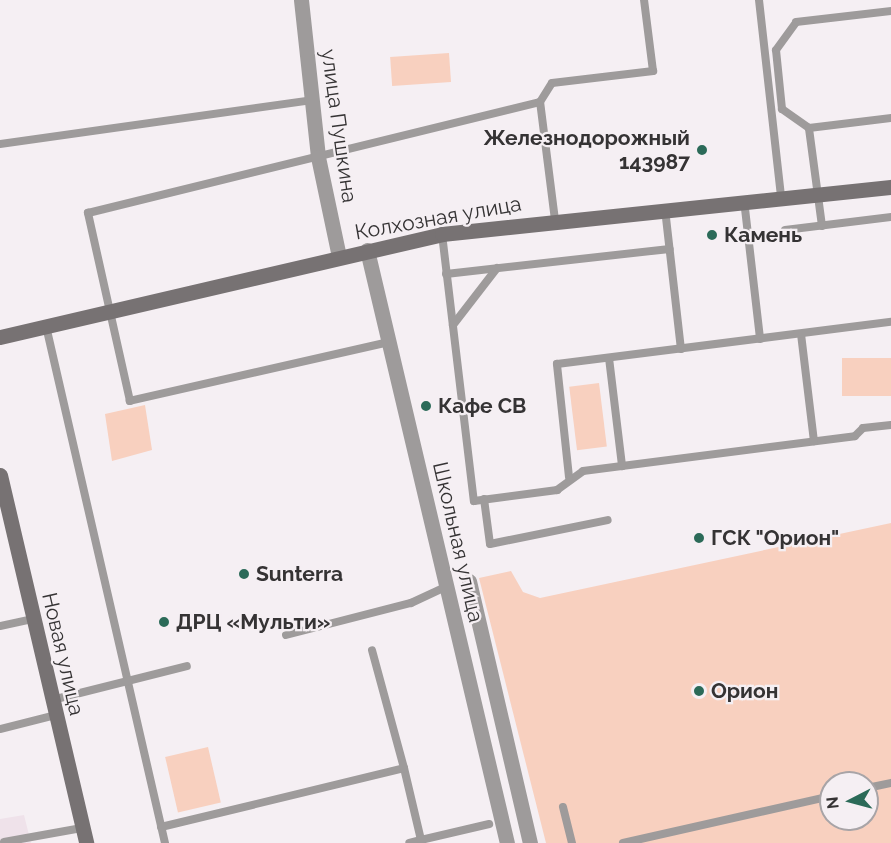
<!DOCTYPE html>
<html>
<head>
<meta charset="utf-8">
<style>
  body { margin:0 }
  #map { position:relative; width:891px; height:843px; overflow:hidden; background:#f5eff3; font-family:Raleway,sans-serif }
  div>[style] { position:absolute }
  .built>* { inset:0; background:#efe2ea }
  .green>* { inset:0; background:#f8d0bf; transform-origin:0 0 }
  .lane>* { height:8px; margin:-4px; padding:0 4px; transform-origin:4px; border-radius:4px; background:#9e9b9b }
  .street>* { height:15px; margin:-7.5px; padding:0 7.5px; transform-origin:7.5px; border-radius:7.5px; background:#9e9b9b }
  .secondary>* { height:15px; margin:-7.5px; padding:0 7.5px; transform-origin:7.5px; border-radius:7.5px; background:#777273 }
  .dots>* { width:16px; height:16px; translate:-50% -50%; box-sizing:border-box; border:3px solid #f5eff3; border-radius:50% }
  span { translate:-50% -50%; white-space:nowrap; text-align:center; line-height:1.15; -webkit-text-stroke:4.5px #f5eff3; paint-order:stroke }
  .street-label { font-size:21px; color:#353334 }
  .poi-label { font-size:21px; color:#353334; font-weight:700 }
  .right { translate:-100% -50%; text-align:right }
  .left { translate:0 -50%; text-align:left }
  .north { position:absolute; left:819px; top:771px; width:60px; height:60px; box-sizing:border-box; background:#f5eff3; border:2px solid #a8a4a7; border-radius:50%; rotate:264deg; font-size:16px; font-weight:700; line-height:24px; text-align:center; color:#353334 }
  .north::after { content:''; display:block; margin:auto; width:21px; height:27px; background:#2b6a58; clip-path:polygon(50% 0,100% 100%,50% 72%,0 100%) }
</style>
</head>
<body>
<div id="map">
  <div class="built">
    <div style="clip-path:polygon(24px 815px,31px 843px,0 843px,0 819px)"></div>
  </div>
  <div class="green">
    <div style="left:449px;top:53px;width:29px;height:59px;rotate:86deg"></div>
    <div style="left:891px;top:358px;width:38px;height:49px;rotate:90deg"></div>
    <div style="left:599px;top:383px;width:64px;height:30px;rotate:83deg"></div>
    <div style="clip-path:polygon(145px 405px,152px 450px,112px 461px,105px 414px)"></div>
    <div style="clip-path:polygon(evenodd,891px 523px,891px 843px,546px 843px,479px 578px,511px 571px,523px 592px,540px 598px,891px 523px,831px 783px,867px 783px,867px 819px,831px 819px,831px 783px)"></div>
    <div style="left:208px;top:747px;width:57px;height:44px;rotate:77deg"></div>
  </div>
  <div class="lane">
    <div style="left:759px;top:0;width:197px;rotate:83.6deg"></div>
    <div style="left:809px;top:128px;width:33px;rotate:-145deg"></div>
    <div style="left:782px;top:109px;width:59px;rotate:-95.8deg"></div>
    <div style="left:776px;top:50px;width:34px;rotate:-54deg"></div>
    <div style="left:796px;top:22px;width:96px;rotate:-6.6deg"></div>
    <div style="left:0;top:144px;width:315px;rotate:-8deg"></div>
    <div style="left:744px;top:200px;width:140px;rotate:83.4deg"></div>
    <div style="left:665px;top:209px;width:141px;rotate:83.5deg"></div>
    <div style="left:555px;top:220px;width:119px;rotate:-97.2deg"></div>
    <div style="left:540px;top:102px;width:22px;rotate:-58deg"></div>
    <div style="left:552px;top:83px;width:102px;rotate:-6.8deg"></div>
    <div style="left:653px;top:71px;width:72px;rotate:-97.2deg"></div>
    <div style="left:822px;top:226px;width:99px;rotate:-97.6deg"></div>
    <div style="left:809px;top:128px;width:83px;rotate:-7deg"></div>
    <div style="left:785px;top:230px;width:107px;rotate:-7deg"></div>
    <div style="left:442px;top:234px;width:269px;rotate:83.2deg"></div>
    <div style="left:474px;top:501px;width:84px;rotate:-7.5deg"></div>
    <div style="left:557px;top:490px;width:32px;rotate:-36deg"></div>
    <div style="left:583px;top:471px;width:274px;rotate:-7.3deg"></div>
    <div style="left:855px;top:436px;width:11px;rotate:-45deg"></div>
    <div style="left:863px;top:428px;width:28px;rotate:-6deg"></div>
    <div style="left:446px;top:274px;width:225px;rotate:-6.4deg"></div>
    <div style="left:453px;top:325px;width:72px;rotate:-52.3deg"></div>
    <div style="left:46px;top:326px;width:531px;rotate:77.04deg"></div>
    <div style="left:801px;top:334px;width:108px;rotate:83.1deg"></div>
    <div style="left:389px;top:342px;width:266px;rotate:167.2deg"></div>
    <div style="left:130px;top:401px;width:193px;rotate:-102.6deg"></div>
    <div style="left:88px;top:213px;width:465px;rotate:-13.8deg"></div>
    <div style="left:609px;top:358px;width:109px;rotate:83.1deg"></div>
    <div style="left:569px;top:477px;width:114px;rotate:-96.1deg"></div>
    <div style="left:557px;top:364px;width:337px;rotate:-7.2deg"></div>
    <div style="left:484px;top:499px;width:45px;rotate:82.4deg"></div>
    <div style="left:490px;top:544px;width:120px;rotate:-11.5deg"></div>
    <div style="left:0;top:626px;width:34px;rotate:-12deg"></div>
    <div style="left:286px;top:635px;width:129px;rotate:-14.4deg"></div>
    <div style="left:411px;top:603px;width:40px;rotate:-25deg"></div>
    <div style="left:52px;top:700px;width:139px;rotate:-14.1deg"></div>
    <div style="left:0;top:729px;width:58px;rotate:-14deg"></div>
    <div style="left:404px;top:768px;width:74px;rotate:76.7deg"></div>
    <div style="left:421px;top:840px;width:12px;rotate:166deg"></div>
    <div style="left:867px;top:788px;width:25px;rotate:-12deg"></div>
    <div style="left:563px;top:807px;width:37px;rotate:76deg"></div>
    <div style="left:161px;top:827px;width:250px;rotate:-13.6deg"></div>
    <div style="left:404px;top:768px;width:122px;rotate:-105.2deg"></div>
    <div style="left:421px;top:840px;width:70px;rotate:-13.2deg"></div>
    <div style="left:4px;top:842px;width:79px;rotate:-10.2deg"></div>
    <div style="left:623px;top:843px;width:213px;rotate:-12.7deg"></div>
  </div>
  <div class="street">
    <div style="left:301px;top:0;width:158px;rotate:83.8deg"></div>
    <div style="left:318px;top:157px;width:102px;rotate:78.1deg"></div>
    <div style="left:367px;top:250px;width:609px;rotate:76.72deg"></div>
    <div style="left:469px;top:581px;width:269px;rotate:76.9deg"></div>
  </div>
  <div class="secondary">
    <div style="left:0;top:337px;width:454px;rotate:-13.1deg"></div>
    <div style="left:442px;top:234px;width:451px;rotate:-6deg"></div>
    <div style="left:0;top:475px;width:378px;rotate:76.8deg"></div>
  </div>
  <div class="dots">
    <div style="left:702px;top:150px;background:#2b6a58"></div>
    <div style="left:712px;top:235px;background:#2b6a58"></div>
    <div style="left:426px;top:406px;background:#2b6a58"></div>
    <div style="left:699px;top:538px;background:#2b6a58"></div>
    <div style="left:244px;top:574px;background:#2b6a58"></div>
    <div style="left:164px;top:622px;background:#2b6a58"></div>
    <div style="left:699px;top:691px;background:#2b6a58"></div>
  </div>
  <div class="street-label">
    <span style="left:339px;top:126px;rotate:82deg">улица Пушкина</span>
    <span style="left:438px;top:218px;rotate:-10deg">Колхозная улица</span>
    <span style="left:458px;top:542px;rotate:77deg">Школьная улица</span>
    <span style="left:63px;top:654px;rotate:77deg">Новая улица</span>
  </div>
  <div class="poi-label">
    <span class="right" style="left:690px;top:150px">Железнодорожный<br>143987</span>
    <span class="left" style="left:724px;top:235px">Камень</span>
    <span class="left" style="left:438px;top:406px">Кафе СВ</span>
    <span class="left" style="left:711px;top:538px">ГСК "Орион"</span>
    <span class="left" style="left:256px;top:574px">Sunterra</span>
    <span class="left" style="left:176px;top:622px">ДРЦ «Мульти»</span>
    <span class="left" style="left:711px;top:691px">Орион</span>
  </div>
  <div class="north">N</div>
</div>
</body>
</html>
